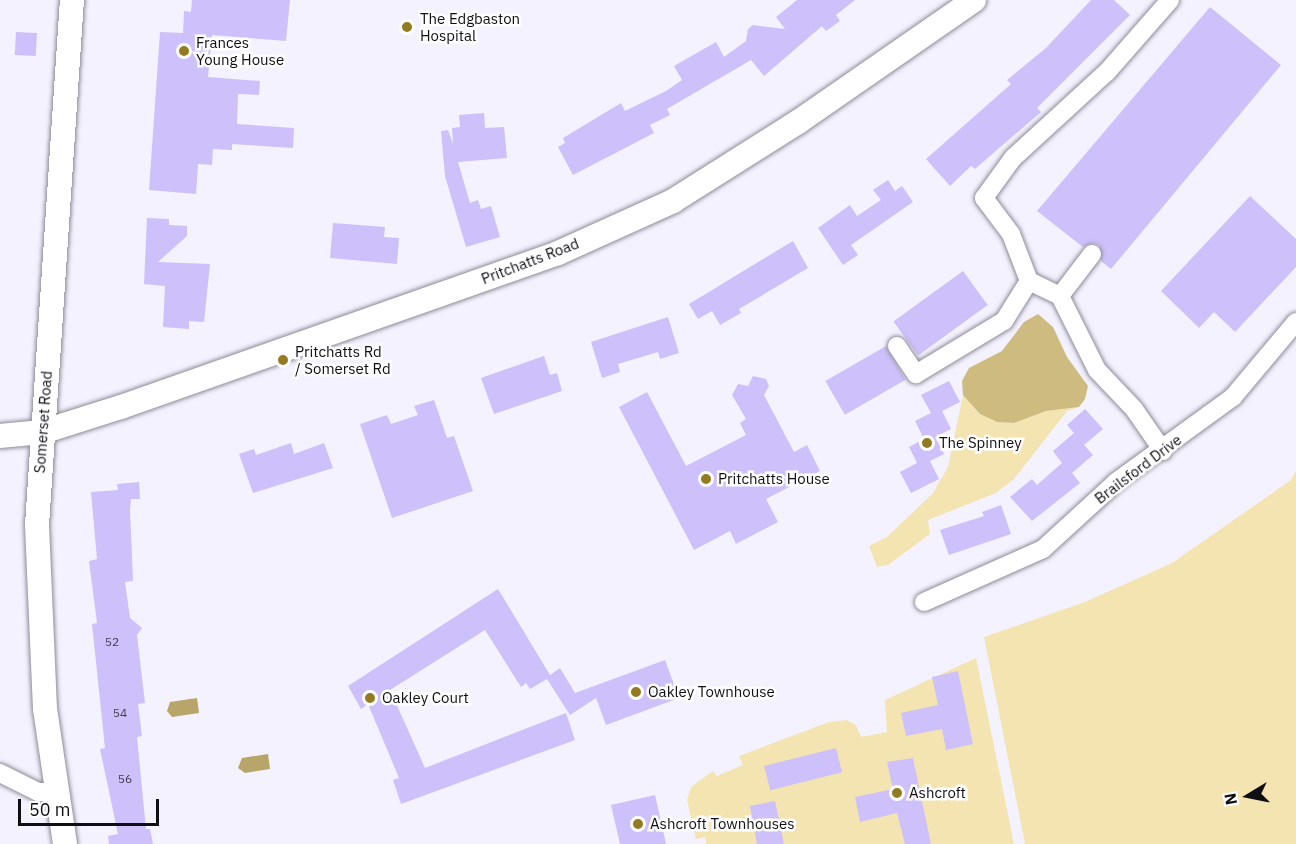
<!DOCTYPE html>
<html>
<head>
<meta charset="utf-8">
<style>
  body { margin:0 }
  #map { position:relative; width:1296px; height:844px; overflow:hidden; background:#f4f2fe; font-family:"IBM Plex Sans",sans-serif }
  div>[style] { position:absolute }
  .green>* { inset:0; background:#f4e4b1 }
  .forest>* { inset:0; background:#cebb7f }
  .water>* { inset:0; background:#b8a569 }
  .building>* { inset:0; background:#cec0fa; transform-origin:0 0 }
  .roads { filter:drop-shadow(0 0 2px #8e8b99) drop-shadow(0 0 2px #8e8b99) }
  .street>* { height:18px; margin:-9px; padding:0 9px; transform-origin:9px; border-radius:9px; background:#fff }
  .secondary>* { height:24px; margin:-12px; padding:0 12px; transform-origin:12px; border-radius:12px; background:#fff }
  .dots>* { width:16px; height:16px; translate:-50% -50%; box-sizing:border-box; border:3px solid #fff; border-radius:50% }
  span { translate:-50% -50%; white-space:nowrap; text-align:center; line-height:1.15; -webkit-text-stroke:5px #fff; paint-order:stroke }
  .number-label { font-size:12px; color:#3f3a4d }
  .number-label span { -webkit-text-stroke-width:0 }
  .poi-label { font-size:15px; color:#0f0e13 }
  .left { translate:0 -50%; text-align:left }
  .street-label { font-size:15px; color:#0f0e13 }
  .north { position:absolute; left:1218px; top:766px; width:60px; height:60px; -webkit-text-stroke:4px #fff; paint-order:stroke; rotate:260deg; font-size:16px; font-weight:700; line-height:24px; text-align:center; color:#0f0e13 }
  .north::after { content:''; display:block; margin:auto; width:21px; height:27px; background:#0f0e13; clip-path:polygon(50% 0,100% 100%,50% 72%,0 100%) }
  .scale { position:absolute; left:18px; top:799px; width:141px; height:27px; box-sizing:border-box; border:3px solid #0f0e13; border-top:0; padding-left:8px; font-size:18px; line-height:21px; white-space:nowrap; color:#0f0e13; -webkit-text-stroke:4px #fff; paint-order:stroke }
</style>
</head>
<body>
<div id="map">
  <div class="green">
    <div style="clip-path:polygon(963px 395px,980px 414px,997px 422px,1014px 423px,1046px 411px,1079px 407px,1067px 411px,1014px 479px,996px 493px,928px 520px,930px 534px,888px 565px,877px 567px,869px 546px,887px 537px,933px 493px,948px 467px)"></div>
    <div style="clip-path:polygon(1296px 471px,1296px 844px,1025px 844px,984px 637px,1085px 602px,1172px 563px,1291px 480px)"></div>
    <div style="clip-path:polygon(976px 658px,1014px 844px,706px 844px,705px 837px,696px 839px,687px 800px,691px 787px,713px 771px,717px 776px,743px 765px,739px 756px,829px 722px,847px 720px,856px 725px,861px 737px,887px 732px,885px 700px)"></div>
  </div>
  <div class="forest">
    <div style="clip-path:polygon(1038px 314px,1053px 327px,1067px 357px,1088px 386px,1085px 399px,1079px 407px,1046px 411px,1014px 423px,997px 422px,980px 414px,963px 395px,962px 381px,969px 368px,1002px 351px,1024px 322px)"></div>
  </div>
  <div class="water">
    <div style="clip-path:polygon(197px 698px,199px 713px,172px 717px,167px 711px,170px 702px)"></div>
    <div style="clip-path:polygon(268px 754px,270px 769px,245px 773px,238px 768px,242px 758px)"></div>
  </div>
  <div class="building">
    <div style="clip-path:polygon(192px 0,290px 0,286px 41px,212px 35px,208px 77px,260px 81px,259px 95px,238px 94px,237px 124px,294px 128px,293px 148px,232px 144px,232px 150px,213px 149px,212px 165px,198px 164px,196px 194px,149px 190px,160px 32px,183px 33px,184px 11px,191px 12px)"></div>
    <div style="clip-path:polygon(797px 0,855px 0,836px 15px,840px 21px,826px 31px,822px 26px,764px 76px,751px 60px,667px 109px,670px 115px,650px 125px,654px 133px,573px 175px,558px 147px,565px 143px,563px 138px,621px 103px,625px 111px,666px 91px,682px 80px,674px 66px,716px 42px,724px 57px,746px 41px,748px 29px,753px 25px,785px 29px,776px 17px)"></div>
    <div style="clip-path:polygon(1091px 0,1114px 0,1130px 15px,1037px 108px,1041px 112px,975px 169px,971px 166px,950px 186px,926px 159px,1011px 84px,1007px 80px,1046px 48px)"></div>
    <div style="clip-path:polygon(1210px 7px,1281px 65px,1111px 269px,1101px 261px,1099px 245px,1093px 243px,1083px 247px,1037px 211px)"></div>
    <div style="left:16px;top:32px;width:21px;height:23px;rotate:3deg"></div>
    <div style="clip-path:polygon(484px 113px,485px 128px,504px 127px,507px 158px,458px 162px,470px 203px,478px 200px,481px 209px,491px 206px,500px 237px,466px 247px,445px 176px,441px 131px,448px 130px,453px 144px,452px 128px,460px 127px,459px 115px)"></div>
    <div style="clip-path:polygon(888px 180px,895px 191px,902px 186px,913px 202px,851px 245px,858px 255px,843px 265px,818px 228px,850px 205px,857px 216px,881px 200px,873px 190px)"></div>
    <div style="clip-path:polygon(1250px 196px,1296px 239px,1296px 267px,1235px 332px,1214px 312px,1199px 328px,1161px 291px)"></div>
    <div style="clip-path:polygon(147px 218px,169px 219px,169px 225px,187px 226px,187px 236px,158px 262px,210px 264px,204px 322px,189px 321px,189px 329px,163px 327px,165px 286px,144px 284px)"></div>
    <div style="clip-path:polygon(333px 223px,385px 227px,384px 237px,399px 238px,397px 264px,330px 258px)"></div>
    <div style="clip-path:polygon(793px 241px,808px 268px,739px 309px,741px 313px,720px 325px,712px 311px,698px 319px,689px 304px)"></div>
    <div style="left:963px;top:271px;width:42px;height:86px;rotate:54deg"></div>
    <div style="clip-path:polygon(668px 317px,679px 353px,660px 359px,658px 352px,618px 364px,620px 372px,602px 378px,591px 342px)"></div>
    <div style="left:886px;top:346px;width:39px;height:70px;rotate:60deg"></div>
    <div style="clip-path:polygon(544px 356px,550px 375px,557px 373px,562px 391px,494px 414px,481px 378px)"></div>
    <div style="clip-path:polygon(753px 376px,766px 379px,769px 386px,764px 395px,794px 452px,807px 445px,820px 471px,766px 499px,778px 522px,736px 544px,730px 531px,694px 550px,619px 407px,647px 392px,686px 466px,746px 435px,740px 423px,746px 419px,732px 395px,738px 384px,748px 386px)"></div>
    <div style="clip-path:polygon(949px 381px,960px 402px,942px 411px,951px 429px,935px 437px,944px 454px,930px 461px,939px 479px,911px 493px,900px 472px,917px 463px,909px 447px,924px 439px,915px 421px,931px 413px,921px 395px)"></div>
    <div style="clip-path:polygon(434px 400px,447px 438px,454px 436px,473px 491px,392px 518px,360px 424px,387px 415px,391px 424px,418px 415px,414px 406px)"></div>
    <div style="clip-path:polygon(1085px 409px,1103px 429px,1084px 445px,1093px 455px,1072px 473px,1080px 483px,1032px 521px,1010px 497px,1032px 479px,1037px 485px,1062px 463px,1053px 451px,1074px 433px,1067px 425px)"></div>
    <div style="clip-path:polygon(291px 443px,294px 454px,324px 443px,333px 468px,253px 493px,239px 454px,254px 449px,256px 455px)"></div>
    <div style="clip-path:polygon(139px 482px,140px 499px,131px 499px,130px 510px,133px 581px,125px 582px,130px 618px,142px 628px,137px 635px,145px 703px,138px 704px,142px 736px,137px 737px,146px 829px,150px 829px,153px 844px,109px 844px,108px 836px,118px 834px,100px 749px,105px 748px,92px 624px,97px 623px,89px 561px,97px 559px,91px 492px,118px 490px,117px 484px)"></div>
    <div style="clip-path:polygon(1001px 505px,1011px 534px,949px 555px,940px 530px,984px 516px,982px 512px)"></div>
    <div style="clip-path:polygon(498px 589px,550px 675px,560px 668px,575px 693px,665px 660px,679px 698px,606px 725px,596px 698px,570px 715px,547px 679px,530px 689px,526px 683px,521px 687px,485px 630px,390px 690px,425px 768px,566px 713px,575px 740px,401px 804px,393px 780px,399px 778px,368px 704px,361px 709px,348px 686px)"></div>
    <div style="clip-path:polygon(958px 671px,973px 744px,946px 750px,942px 729px,906px 736px,901px 713px,938px 705px,932px 677px)"></div>
    <div style="left:836px;top:748px;width:25px;height:74px;rotate:76deg"></div>
    <div style="clip-path:polygon(913px 758px,931px 844px,905px 844px,897px 813px,860px 822px,855px 797px,893px 789px,887px 762px)"></div>
    <div style="clip-path:polygon(655px 795px,666px 844px,620px 844px,611px 805px)"></div>
    <div style="clip-path:polygon(775px 801px,784px 844px,757px 844px,750px 806px)"></div>
  </div>
  <div class="roads">
    <div class="street">
      <div style="left:1092px;top:254px;width:53px;rotate:127.3deg"></div>
      <div style="left:1060px;top:296px;width:83px;rotate:63.4deg"></div>
      <div style="left:1097px;top:370px;width:54px;rotate:46.5deg"></div>
      <div style="left:1134px;top:409px;width:51px;rotate:55.4deg"></div>
      <div style="left:1060px;top:296px;width:34px;rotate:-154deg"></div>
      <div style="left:1029px;top:281px;width:50px;rotate:-111deg"></div>
      <div style="left:1011px;top:234px;width:45px;rotate:-126.9deg"></div>
      <div style="left:984px;top:198px;width:49px;rotate:-54.1deg"></div>
      <div style="left:1013px;top:158px;width:127px;rotate:-42.5deg"></div>
      <div style="left:1107px;top:72px;width:96px;rotate:-48.8deg"></div>
      <div style="left:897px;top:346px;width:34px;rotate:56deg"></div>
      <div style="left:916px;top:374px;width:103px;rotate:-31.1deg"></div>
      <div style="left:1004px;top:321px;width:47px;rotate:-58deg"></div>
      <div style="left:924px;top:602px;width:130px;rotate:-24deg"></div>
      <div style="left:1043px;top:549px;width:99px;rotate:-42.5deg"></div>
      <div style="left:1116px;top:482px;width:145px;rotate:-36deg"></div>
      <div style="left:1233px;top:397px;width:98px;rotate:-50deg"></div>
      <div style="left:0;top:773px;width:42px;rotate:26.6deg"></div>
      <div style="left:38px;top:792px;width:19px"></div>
    </div>
    <div class="secondary">
      <div style="left:0;top:436px;width:42px;rotate:-5.4deg"></div>
      <div style="left:42px;top:432px;width:83px;rotate:-17.6deg"></div>
      <div style="left:121px;top:407px;width:463px;rotate:-19.4deg"></div>
      <div style="left:558px;top:253px;width:126px;rotate:-24.3deg"></div>
      <div style="left:673px;top:201px;width:148px;rotate:-32.3deg"></div>
      <div style="left:798px;top:122px;width:214px;rotate:-34.7deg"></div>
      <div style="left:65px;top:844px;width:136px;rotate:-98.4deg"></div>
      <div style="left:45px;top:709px;width:184px;rotate:-92.5deg"></div>
      <div style="left:37px;top:525px;width:526px;rotate:-86.19deg"></div>
    </div>
  </div>
  <div class="dots">
    <div style="left:407px;top:27px;background:#947b22"></div>
    <div style="left:184px;top:51px;background:#947b22"></div>
    <div style="left:283px;top:360px;background:#947b22"></div>
    <div style="left:927px;top:443px;background:#947b22"></div>
    <div style="left:706px;top:479px;background:#947b22"></div>
    <div style="left:636px;top:692px;background:#947b22"></div>
    <div style="left:370px;top:698px;background:#947b22"></div>
    <div style="left:897px;top:793px;background:#947b22"></div>
    <div style="left:638px;top:824px;background:#947b22"></div>
  </div>
  <div class="number-label">
    <span style="left:112px;top:642px">52</span>
    <span style="left:120px;top:713px">54</span>
    <span style="left:125px;top:779px">56</span>
  </div>
  <div class="poi-label">
    <span class="left" style="left:420px;top:27px">The Edgbaston<br>Hospital</span>
    <span class="left" style="left:196px;top:51px">Frances<br>Young House</span>
    <span class="left" style="left:295px;top:360px">Pritchatts Rd<br>/ Somerset Rd</span>
    <span class="left" style="left:939px;top:443px">The Spinney</span>
    <span class="left" style="left:718px;top:479px">Pritchatts House</span>
    <span class="left" style="left:648px;top:692px">Oakley Townhouse</span>
    <span class="left" style="left:382px;top:698px">Oakley Court</span>
    <span class="left" style="left:909px;top:793px">Ashcroft</span>
    <span class="left" style="left:650px;top:824px">Ashcroft Townhouses</span>
  </div>
  <div class="street-label">
    <span style="left:530px;top:261px;rotate:-21deg">Pritchatts Road</span>
    <span style="left:43px;top:422px;rotate:-86deg">Somerset Road</span>
    <span style="left:1138px;top:469px;rotate:-37deg">Brailsford Drive</span>
  </div>
  <div class="north">N</div>
  <div class="scale">50 m</div>
</div>
</body>
</html>
